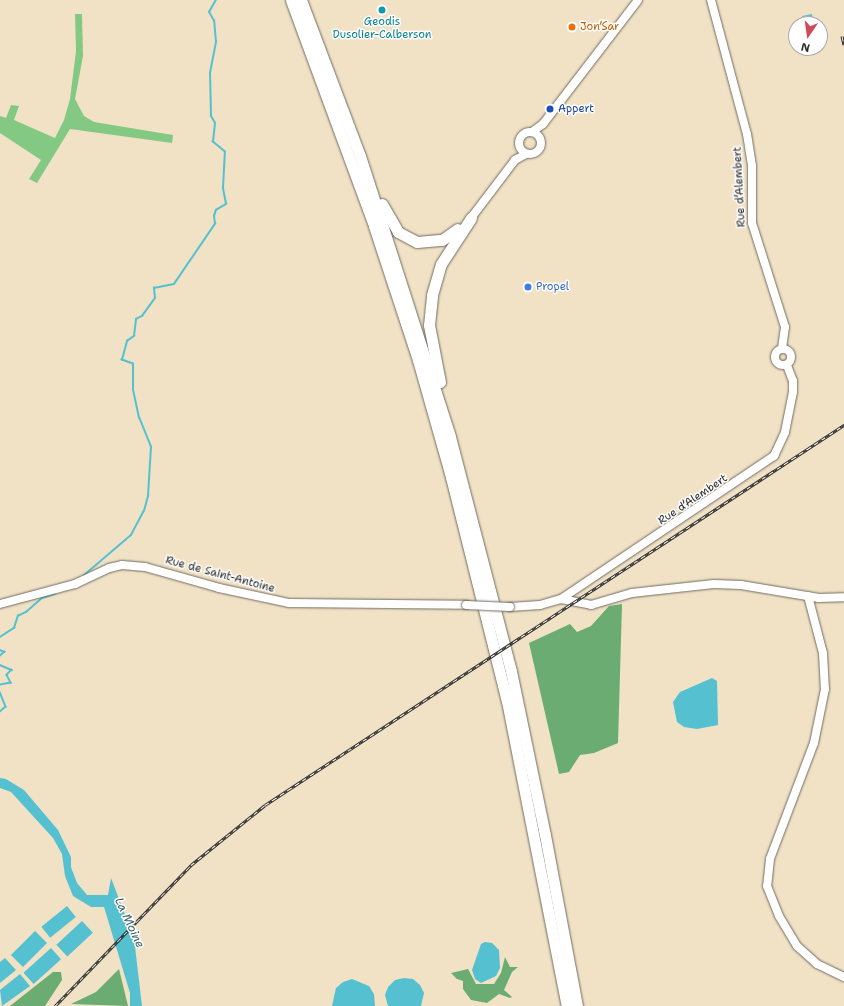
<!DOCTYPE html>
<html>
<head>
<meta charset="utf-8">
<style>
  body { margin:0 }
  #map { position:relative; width:844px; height:1006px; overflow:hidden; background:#f1e2c6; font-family:"Shantell Sans",sans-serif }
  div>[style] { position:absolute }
  .green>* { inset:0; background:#83c883 }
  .forest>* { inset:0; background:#6aac71 }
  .water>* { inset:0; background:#55c1d0; transform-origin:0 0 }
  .stream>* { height:1.5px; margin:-0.75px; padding:0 0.75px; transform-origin:0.75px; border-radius:0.75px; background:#55c1d0 }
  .roads { filter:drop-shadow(0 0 1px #706b61) drop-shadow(0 0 1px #706b61) }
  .tertiary>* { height:8px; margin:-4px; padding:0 4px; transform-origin:4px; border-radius:4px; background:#fff }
  .tertiary>.ring { margin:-4px; padding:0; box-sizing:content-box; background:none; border:8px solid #fff; border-radius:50% }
  .trunk>* { height:11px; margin:-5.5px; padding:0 5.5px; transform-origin:5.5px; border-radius:5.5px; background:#fff }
  .rail>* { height:3px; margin-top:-1.5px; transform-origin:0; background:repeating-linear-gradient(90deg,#fff 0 4.5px,#2b2b2b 0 9px); box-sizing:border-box; border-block:1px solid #2b2b2b }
  .bridges { filter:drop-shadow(0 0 1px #706b61) drop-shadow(0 0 1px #706b61) }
  .tertiary-bridge>* { height:8px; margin:-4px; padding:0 4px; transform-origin:4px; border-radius:4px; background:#fff }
  .dots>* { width:11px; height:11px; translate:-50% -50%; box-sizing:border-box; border:2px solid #fff; border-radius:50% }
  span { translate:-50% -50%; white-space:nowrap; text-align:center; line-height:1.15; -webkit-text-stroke:3px #fff; paint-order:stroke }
  .culture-label { font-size:11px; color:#0d838f }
  .food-label { font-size:11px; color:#c56008 }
  .left { translate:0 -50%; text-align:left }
  .transit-label { font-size:11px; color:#164399 }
  .street-label { font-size:11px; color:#2b2b2b }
  .shop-label { font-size:11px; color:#366cbe }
  .water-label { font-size:12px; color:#3a6065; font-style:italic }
  .north { position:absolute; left:788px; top:16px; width:40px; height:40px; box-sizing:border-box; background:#fff; border:1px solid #aaa; border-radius:50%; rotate:193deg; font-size:11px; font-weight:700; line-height:16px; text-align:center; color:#2b2b2b }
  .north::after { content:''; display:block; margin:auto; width:14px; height:18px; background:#d1495b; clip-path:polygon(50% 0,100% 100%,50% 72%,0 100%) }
</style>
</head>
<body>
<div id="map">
  <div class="green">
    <div style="clip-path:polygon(75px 14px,82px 14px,83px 56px,75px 99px,84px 116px,94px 122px,173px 135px,172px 143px,70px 129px,37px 183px,29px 179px,41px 160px,0 133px,0 116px,6px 118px,11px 105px,19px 106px,14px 120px,55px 138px,64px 120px,70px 99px,76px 51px)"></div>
  </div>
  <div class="forest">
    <div style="clip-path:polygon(622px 604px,618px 743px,594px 753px,580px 755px,569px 772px,559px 774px,529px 643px,570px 624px,577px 632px,591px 626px,609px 606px)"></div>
    <div style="clip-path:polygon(505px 957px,510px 967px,518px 967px,512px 972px,504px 990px,512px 997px,510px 998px,499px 994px,487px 1003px,471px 1000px,463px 989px,463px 981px,457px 979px,451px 973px,468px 969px,476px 984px,494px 984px,501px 973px)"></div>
    <div style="clip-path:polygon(119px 969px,128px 1006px,71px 1004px,96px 992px)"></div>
    <div style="clip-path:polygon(53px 972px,61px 972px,62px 980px,45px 1006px,10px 1006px)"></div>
  </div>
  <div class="water">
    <div style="clip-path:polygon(812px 14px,814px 24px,804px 24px,802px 16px)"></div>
    <div style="clip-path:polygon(712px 678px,717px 681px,718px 725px,697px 729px,684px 727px,677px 722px,673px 702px,680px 692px)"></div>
    <div style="clip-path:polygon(0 778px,6px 779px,24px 790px,58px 830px,71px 857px,71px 867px,77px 883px,87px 895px,108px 895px,111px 878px,134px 938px,142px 1006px,130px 1006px,130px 993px,104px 907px,91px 907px,73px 896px,65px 876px,62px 854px,53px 838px,11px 792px,0 788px)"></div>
    <div style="left:67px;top:906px;width:14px;height:33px;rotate:51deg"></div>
    <div style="left:82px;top:921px;width:16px;height:35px;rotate:47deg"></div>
    <div style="left:35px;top:931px;width:17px;height:34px;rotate:45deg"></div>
    <div style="clip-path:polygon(485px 942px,492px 943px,499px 950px,500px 968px,496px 976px,481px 983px,475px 979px,472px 970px,481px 944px)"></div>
    <div style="left:51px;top:948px;width:15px;height:37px;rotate:48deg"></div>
    <div style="clip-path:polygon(5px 958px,16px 970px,0 983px,0 962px)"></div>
    <div style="clip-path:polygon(20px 974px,30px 986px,2px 1006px,0 990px)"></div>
    <div style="clip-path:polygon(404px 978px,413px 979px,420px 985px,424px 993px,421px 1006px,388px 1006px,385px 995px,388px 987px,395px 980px)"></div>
    <div style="clip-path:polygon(352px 979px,369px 986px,374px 994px,375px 1006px,332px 1006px,336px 988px,343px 982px)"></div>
  </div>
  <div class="stream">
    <div style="left:83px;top:576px;width:63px;rotate:-40.5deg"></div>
    <div style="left:131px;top:535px;width:27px;rotate:-62deg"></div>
    <div style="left:144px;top:511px;width:16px;rotate:-75deg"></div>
    <div style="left:148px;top:496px;width:49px;rotate:-86.5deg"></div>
    <div style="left:151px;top:447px;width:31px;rotate:-112deg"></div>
    <div style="left:139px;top:418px;width:29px;rotate:-102deg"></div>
    <div style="left:133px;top:390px;width:26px;rotate:-90deg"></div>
    <div style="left:133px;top:364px;width:12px;rotate:-160deg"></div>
    <div style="left:122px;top:360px;width:20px;rotate:-75deg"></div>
    <div style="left:127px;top:341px;width:9px;rotate:-36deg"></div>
    <div style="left:134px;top:336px;width:17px;rotate:-83deg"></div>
    <div style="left:136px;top:319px;width:7px;rotate:-27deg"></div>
    <div style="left:142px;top:316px;width:22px;rotate:-54deg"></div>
    <div style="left:155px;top:298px;width:10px;rotate:-96deg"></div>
    <div style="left:154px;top:288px;width:20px;rotate:-11deg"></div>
    <div style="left:174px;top:284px;width:73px;rotate:-55.7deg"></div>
    <div style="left:215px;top:224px;width:8px;rotate:-97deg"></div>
    <div style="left:214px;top:216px;width:6px;rotate:-72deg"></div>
    <div style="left:216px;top:210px;width:12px;rotate:-31deg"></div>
    <div style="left:226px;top:204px;width:16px;rotate:-101deg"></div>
    <div style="left:223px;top:188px;width:36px;rotate:-87deg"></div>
    <div style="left:225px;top:152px;width:16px;rotate:-140deg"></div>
    <div style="left:213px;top:142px;width:19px;rotate:-84deg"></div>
    <div style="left:215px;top:123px;width:8px;rotate:-120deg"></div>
    <div style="left:211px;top:116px;width:43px;rotate:-91.3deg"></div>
    <div style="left:210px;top:73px;width:32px;rotate:-79deg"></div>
    <div style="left:216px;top:42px;width:21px;rotate:-95deg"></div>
    <div style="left:214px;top:21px;width:10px;rotate:-119deg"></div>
    <div style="left:209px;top:12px;width:14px;rotate:-60deg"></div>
    <div style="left:0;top:637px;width:17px;rotate:-33deg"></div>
    <div style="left:14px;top:628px;width:13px;rotate:-72deg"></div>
    <div style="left:18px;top:616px;width:9px;rotate:-27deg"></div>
    <div style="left:26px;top:612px;width:21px;rotate:-41deg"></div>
    <div style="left:42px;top:598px;width:14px;rotate:-17deg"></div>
    <div style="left:0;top:650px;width:5px;rotate:22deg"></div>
    <div style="left:5px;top:652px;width:6px;rotate:141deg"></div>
    <div style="left:0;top:665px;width:13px;rotate:23deg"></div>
    <div style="left:12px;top:670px;width:7px;rotate:135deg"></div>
    <div style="left:7px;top:675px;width:9px;rotate:63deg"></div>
    <div style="left:11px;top:683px;width:11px;rotate:170deg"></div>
    <div style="left:0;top:692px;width:16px;rotate:68deg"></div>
    <div style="left:6px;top:707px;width:8px;rotate:140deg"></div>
  </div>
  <div class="roads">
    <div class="tertiary">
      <div style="left:711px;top:0;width:139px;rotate:75deg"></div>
      <div style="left:747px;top:134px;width:32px;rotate:81deg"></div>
      <div style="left:752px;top:166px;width:57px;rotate:90deg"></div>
      <div style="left:752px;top:223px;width:109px;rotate:72.4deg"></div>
      <div style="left:785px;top:327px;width:22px;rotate:98deg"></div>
      <div class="ring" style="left:519px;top:132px;width:14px;height:14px"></div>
      <div style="left:532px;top:132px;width:14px;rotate:-36deg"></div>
      <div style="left:543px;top:124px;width:156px;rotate:-52.5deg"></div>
      <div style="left:471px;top:218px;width:73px;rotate:-52.8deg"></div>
      <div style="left:515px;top:160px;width:13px;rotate:-29deg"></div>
      <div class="ring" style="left:775px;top:349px;width:8px;height:8px"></div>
      <div style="left:808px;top:596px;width:59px;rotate:75.3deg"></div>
      <div style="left:823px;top:653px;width:36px;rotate:87deg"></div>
      <div style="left:825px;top:689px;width:55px;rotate:101.5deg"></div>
      <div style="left:814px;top:743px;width:124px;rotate:110.8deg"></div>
      <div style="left:770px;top:859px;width:27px;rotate:96deg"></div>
      <div style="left:767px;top:886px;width:32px;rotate:68deg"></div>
      <div style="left:779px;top:916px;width:35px;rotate:59deg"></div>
      <div style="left:797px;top:946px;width:27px;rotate:42deg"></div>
      <div style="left:817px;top:964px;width:30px;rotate:26deg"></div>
      <div style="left:561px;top:599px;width:257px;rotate:-33.9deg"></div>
      <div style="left:774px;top:456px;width:26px;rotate:-65deg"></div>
      <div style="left:785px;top:432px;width:41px;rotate:-78.7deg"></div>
      <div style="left:793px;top:392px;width:11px;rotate:-90deg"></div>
      <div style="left:793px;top:381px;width:17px;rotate:-111deg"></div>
      <div style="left:0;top:604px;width:78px;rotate:-14.9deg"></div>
      <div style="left:75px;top:584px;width:38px;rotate:-25deg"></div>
      <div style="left:109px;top:568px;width:13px;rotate:-13deg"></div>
      <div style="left:122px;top:565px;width:23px;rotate:5deg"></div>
      <div style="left:145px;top:567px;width:77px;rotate:15.8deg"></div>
      <div style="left:219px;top:588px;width:72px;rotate:12.1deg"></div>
      <div style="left:289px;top:603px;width:177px;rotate:0.6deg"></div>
      <div style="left:510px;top:607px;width:30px;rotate:-4deg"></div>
      <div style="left:540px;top:605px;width:22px;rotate:-16deg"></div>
      <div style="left:561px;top:599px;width:31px;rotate:11deg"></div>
      <div style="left:591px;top:605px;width:43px;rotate:-16.3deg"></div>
      <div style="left:632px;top:593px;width:82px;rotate:-6.3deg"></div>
      <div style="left:714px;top:584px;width:27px;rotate:2deg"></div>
      <div style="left:741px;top:585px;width:79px;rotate:9.5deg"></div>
      <div style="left:819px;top:598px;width:25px;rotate:-2deg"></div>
    </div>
    <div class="trunk">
      <div style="left:291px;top:0;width:241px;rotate:69.8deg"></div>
      <div style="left:374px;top:226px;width:141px;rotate:71.8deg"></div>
      <div style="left:418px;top:360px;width:122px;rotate:74.2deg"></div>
      <div style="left:451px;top:477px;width:231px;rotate:76deg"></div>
      <div style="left:507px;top:701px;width:311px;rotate:78.9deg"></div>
      <div style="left:301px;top:0;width:167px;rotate:69.3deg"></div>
      <div style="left:360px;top:156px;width:295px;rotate:72.2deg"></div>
      <div style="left:450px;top:437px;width:242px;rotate:75.4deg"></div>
      <div style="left:511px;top:671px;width:167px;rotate:78.3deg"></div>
      <div style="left:545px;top:835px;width:174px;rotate:79.4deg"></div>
      <div style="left:382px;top:204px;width:32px;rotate:60deg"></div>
      <div style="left:398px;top:232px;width:21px;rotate:28deg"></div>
      <div style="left:417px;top:242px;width:25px;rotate:-5deg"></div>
      <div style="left:442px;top:240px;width:19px;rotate:-35deg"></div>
      <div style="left:440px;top:382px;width:58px;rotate:-100.9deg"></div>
      <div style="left:429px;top:325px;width:30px;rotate:-84deg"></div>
      <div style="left:432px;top:295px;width:32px;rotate:-74deg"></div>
      <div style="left:441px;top:264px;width:55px;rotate:-56.9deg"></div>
    </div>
  </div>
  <div class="rail">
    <div style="left:842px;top:36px;width:9px;rotate:77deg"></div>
    <div style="left:55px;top:1006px;width:196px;rotate:-46deg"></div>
    <div style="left:191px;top:865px;width:95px;rotate:-39deg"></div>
    <div style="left:265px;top:805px;width:693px;rotate:-33.28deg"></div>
  </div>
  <div class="bridges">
    <div class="tertiary-bridge">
      <div style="left:466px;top:605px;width:44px;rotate:2.6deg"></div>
    </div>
  </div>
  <div class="dots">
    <div style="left:382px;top:10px;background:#0f9aa8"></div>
    <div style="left:572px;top:27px;background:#e8710a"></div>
    <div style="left:550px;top:109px;background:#1a4fb4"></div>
    <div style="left:528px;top:287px;background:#3f7fe0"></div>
  </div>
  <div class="culture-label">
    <span style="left:382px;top:29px">Geodis<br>Dusolier-Calberson</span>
  </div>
  <div class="food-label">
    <span class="left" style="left:580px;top:27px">Jon’Sar</span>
  </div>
  <div class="transit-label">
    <span class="left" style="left:558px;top:109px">Appert</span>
  </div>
  <div class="street-label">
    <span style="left:740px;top:187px;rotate:-93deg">Rue d’Alembert</span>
    <span style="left:693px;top:500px;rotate:-34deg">Rue d’Alembert</span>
    <span style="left:220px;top:575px;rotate:15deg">Rue de Saint-Antoine</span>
  </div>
  <div class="shop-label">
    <span class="left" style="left:536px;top:287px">Propel</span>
  </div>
  <div class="water-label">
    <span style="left:129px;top:923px;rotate:65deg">La Moine</span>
  </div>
  <div class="north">N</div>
</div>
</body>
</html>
